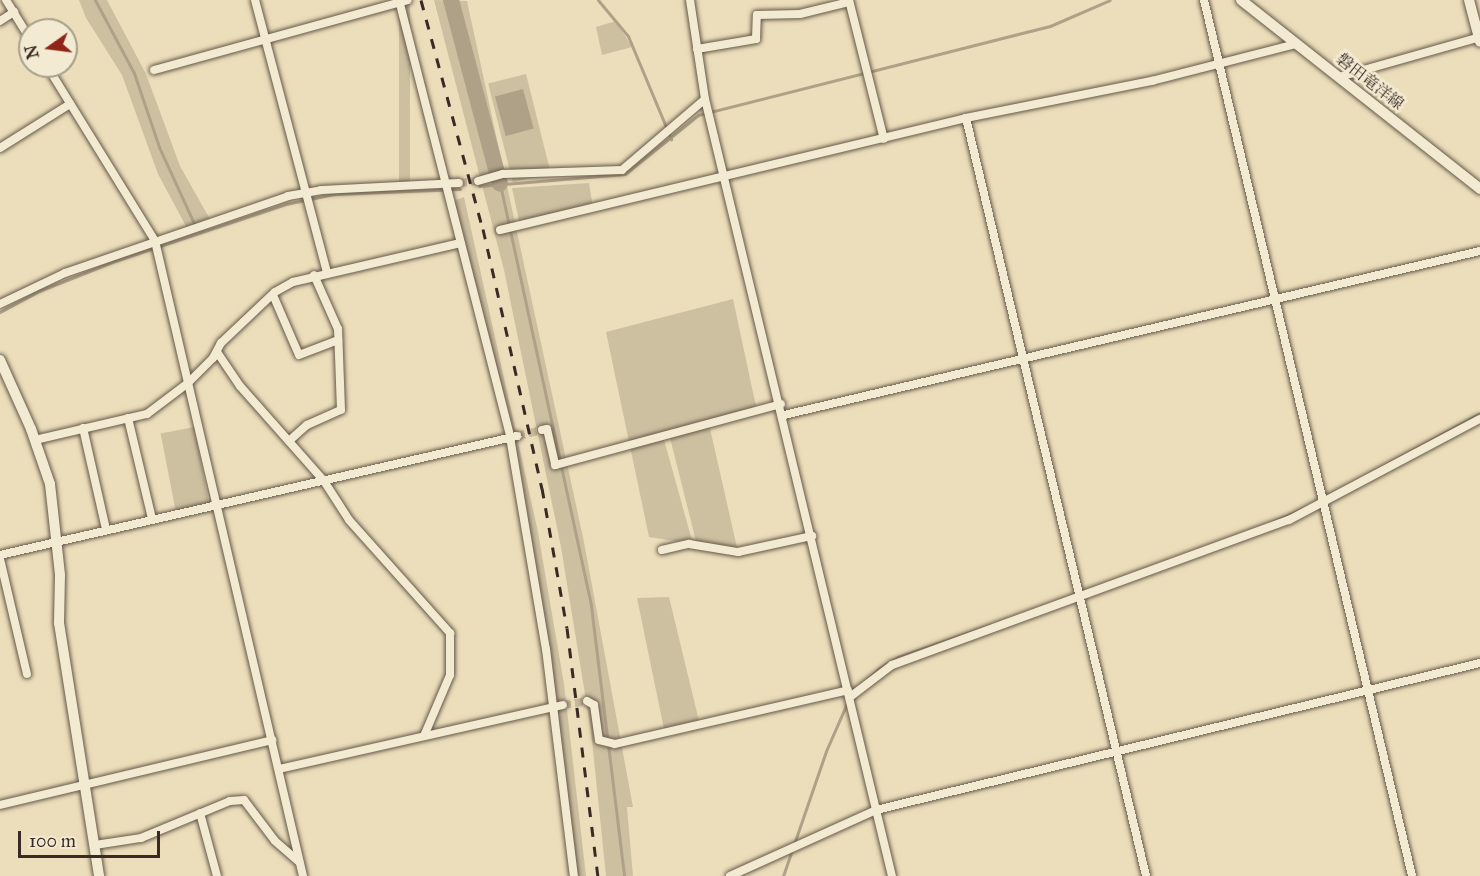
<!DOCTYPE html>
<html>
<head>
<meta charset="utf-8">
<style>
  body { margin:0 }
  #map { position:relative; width:1480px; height:876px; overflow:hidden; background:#ecdeba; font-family:"IM FELL Great Primer","Noto Serif JP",serif }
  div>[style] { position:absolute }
  .green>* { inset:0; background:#cdc0a1; transform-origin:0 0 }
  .water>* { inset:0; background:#afa187; transform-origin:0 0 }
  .stream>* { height:3px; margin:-1.5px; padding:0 1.5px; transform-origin:1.5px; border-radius:1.5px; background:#afa187 }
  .river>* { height:16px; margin:-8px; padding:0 8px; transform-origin:8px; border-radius:8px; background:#afa187 }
  .street-tunnel>* { height:8px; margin-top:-4px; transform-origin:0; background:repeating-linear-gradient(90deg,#c8ba9c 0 8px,transparent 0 12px) }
  .roads { filter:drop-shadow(0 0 2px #65584a) drop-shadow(0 0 2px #65584a) }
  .street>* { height:8px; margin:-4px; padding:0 4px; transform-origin:4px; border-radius:4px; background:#f3ead2 }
  .secondary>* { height:10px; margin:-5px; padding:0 5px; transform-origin:5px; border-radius:5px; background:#f3ead2 }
  .rail>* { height:3px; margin-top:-1.5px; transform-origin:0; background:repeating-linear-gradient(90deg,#382b25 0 10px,transparent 0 20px) }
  span { translate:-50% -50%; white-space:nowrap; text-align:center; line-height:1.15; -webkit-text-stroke:5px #f3ead2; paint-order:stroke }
  .street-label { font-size:16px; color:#382b25 }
  .north { position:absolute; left:18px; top:18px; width:60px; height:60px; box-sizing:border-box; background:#f3ead2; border:2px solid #a89e8d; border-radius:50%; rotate:256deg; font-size:16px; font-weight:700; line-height:24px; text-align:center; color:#382b25 }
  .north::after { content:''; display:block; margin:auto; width:21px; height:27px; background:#8f2418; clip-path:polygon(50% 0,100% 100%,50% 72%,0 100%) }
  .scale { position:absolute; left:18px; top:831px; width:142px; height:27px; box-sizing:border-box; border:3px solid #382b25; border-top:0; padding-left:8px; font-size:18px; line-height:21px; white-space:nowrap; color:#382b25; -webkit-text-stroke:4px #f3ead2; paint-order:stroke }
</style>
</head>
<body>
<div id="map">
  <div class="green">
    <div style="clip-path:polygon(79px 0,107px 0,146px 74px,180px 166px,211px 221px,206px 220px,188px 230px,158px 174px,122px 75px,86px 18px)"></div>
    <div style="left:399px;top:0;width:11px;height:190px"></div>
    <div style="clip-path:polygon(434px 0,467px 1px,584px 542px,633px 807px,627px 807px,633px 876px,606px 876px,591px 731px,561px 547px,504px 270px)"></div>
    <div style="clip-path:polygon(616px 21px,632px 47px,602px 55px,596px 27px)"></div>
    <div style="left:526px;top:74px;width:102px;height:39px;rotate:76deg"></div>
    <div style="clip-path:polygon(589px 183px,593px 208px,520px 225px,512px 188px)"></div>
    <div style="clip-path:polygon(464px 197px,538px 532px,564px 684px,586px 876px,574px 876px,565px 783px,510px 439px,451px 202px)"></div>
    <div style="clip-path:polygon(733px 299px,757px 411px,709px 424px,738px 552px,697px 545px,669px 434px,663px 436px,693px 544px,649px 537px,606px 332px)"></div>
    <div style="left:194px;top:427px;width:81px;height:34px;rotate:79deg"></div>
    <div style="clip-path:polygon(669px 597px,699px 721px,664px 729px,637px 598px)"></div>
  </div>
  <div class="water">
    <div style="left:523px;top:89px;width:41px;height:29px;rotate:75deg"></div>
  </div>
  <div class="stream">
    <div style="left:95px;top:0;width:83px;rotate:61.9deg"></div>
    <div style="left:134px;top:73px;width:78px;rotate:71.3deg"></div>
    <div style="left:159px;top:147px;width:89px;rotate:65.4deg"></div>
    <div style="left:598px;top:0;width:47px;rotate:50.2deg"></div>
    <div style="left:628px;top:36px;width:112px;rotate:67.3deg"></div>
    <div style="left:500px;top:184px;width:432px;rotate:77.8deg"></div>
    <div style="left:591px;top:606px;width:272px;rotate:83deg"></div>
    <div style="left:479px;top:186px;width:146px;rotate:-4.7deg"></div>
    <div style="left:625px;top:174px;width:94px;rotate:-38.9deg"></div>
    <div style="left:698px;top:115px;width:363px;rotate:-14.2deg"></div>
    <div style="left:1050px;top:26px;width:65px;rotate:-23.4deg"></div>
    <div style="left:0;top:312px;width:44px;rotate:-28.3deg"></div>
    <div style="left:39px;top:291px;width:82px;rotate:-21.5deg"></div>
    <div style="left:115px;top:261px;width:180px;rotate:-18.4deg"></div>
    <div style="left:286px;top:204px;width:49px;rotate:-11.8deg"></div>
    <div style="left:334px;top:194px;width:126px;rotate:-2.3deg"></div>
    <div style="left:1372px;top:472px;width:123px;rotate:-28.6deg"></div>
    <div style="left:1270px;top:523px;width:35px;rotate:-24deg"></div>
    <div style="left:855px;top:690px;width:31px;rotate:-42deg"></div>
    <div style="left:878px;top:669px;width:23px;rotate:-31deg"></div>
    <div style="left:898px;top:657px;width:97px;rotate:-19.2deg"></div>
    <div style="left:783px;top:876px;width:132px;rotate:-71deg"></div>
    <div style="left:826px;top:751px;width:55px;rotate:-66.3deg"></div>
  </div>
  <div class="river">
    <div style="left:451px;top:0;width:190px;rotate:75.1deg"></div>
  </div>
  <div class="street-tunnel">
    <div style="left:459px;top:183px;width:19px;rotate:-6deg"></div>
    <div style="left:517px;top:436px;width:26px;rotate:-13deg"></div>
    <div style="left:563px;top:705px;width:24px;rotate:-9deg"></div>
  </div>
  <div class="roads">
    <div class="street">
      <div style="left:6px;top:0;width:46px;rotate:58.4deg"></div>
      <div style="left:255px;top:0;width:281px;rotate:75.2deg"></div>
      <div style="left:399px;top:0;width:451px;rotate:75.7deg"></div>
      <div style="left:510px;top:437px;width:215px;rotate:80.4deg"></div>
      <div style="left:546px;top:649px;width:229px;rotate:83deg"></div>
      <div style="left:690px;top:0;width:100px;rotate:81.4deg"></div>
      <div style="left:705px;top:99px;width:799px;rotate:76.47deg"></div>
      <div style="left:849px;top:0;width:143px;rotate:75.9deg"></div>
      <div style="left:1204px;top:0;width:900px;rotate:76.64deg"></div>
      <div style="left:0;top:21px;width:17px;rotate:-33deg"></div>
      <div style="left:697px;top:49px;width:60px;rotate:-9.6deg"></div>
      <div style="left:756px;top:39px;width:24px;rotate:-88deg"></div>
      <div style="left:757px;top:15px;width:43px;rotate:-1.3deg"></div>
      <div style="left:800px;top:14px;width:50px;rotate:-13.8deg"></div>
      <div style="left:47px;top:66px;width:206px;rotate:58.3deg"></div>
      <div style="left:155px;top:241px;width:652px;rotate:76.88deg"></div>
      <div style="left:154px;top:70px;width:263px;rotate:-15.4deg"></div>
      <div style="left:1339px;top:77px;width:147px;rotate:-15.8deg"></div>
      <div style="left:966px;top:118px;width:779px;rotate:76.64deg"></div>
      <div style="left:0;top:148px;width:83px;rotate:-32.2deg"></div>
      <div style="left:478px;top:181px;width:26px;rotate:-16deg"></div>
      <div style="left:503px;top:174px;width:119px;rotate:-1.9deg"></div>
      <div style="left:622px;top:170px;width:109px;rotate:-40.5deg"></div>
      <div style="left:500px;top:230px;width:479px;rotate:-13.5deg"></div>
      <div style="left:966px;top:118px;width:190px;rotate:-11.3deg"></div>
      <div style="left:1152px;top:81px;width:149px;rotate:-14.4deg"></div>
      <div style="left:273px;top:295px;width:65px;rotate:66.6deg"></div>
      <div style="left:299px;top:355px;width:42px;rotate:-21deg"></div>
      <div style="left:0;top:304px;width:72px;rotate:-25.5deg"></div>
      <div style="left:65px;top:273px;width:236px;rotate:-19deg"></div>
      <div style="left:288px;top:196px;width:34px;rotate:-10deg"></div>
      <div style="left:321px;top:190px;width:138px;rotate:-2.9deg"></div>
      <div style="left:217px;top:352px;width:41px;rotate:55.9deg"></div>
      <div style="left:240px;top:386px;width:127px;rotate:48.5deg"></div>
      <div style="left:324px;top:481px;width:46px;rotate:57.3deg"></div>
      <div style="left:349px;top:520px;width:152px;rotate:48.2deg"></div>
      <div style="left:450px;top:633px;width:42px;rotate:90deg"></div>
      <div style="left:450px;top:675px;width:66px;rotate:113.1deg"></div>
      <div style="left:784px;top:415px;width:715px;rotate:-13.26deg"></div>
      <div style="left:128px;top:418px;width:104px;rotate:76.6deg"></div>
      <div style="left:83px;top:428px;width:104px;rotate:77.2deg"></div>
      <div style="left:542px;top:430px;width:5px;rotate:-11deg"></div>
      <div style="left:547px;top:429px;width:37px;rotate:77deg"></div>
      <div style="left:555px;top:465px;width:234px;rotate:-15.1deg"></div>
      <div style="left:35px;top:440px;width:115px;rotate:-13.1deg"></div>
      <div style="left:147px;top:414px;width:51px;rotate:-37.1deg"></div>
      <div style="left:188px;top:383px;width:35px;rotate:-45deg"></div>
      <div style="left:213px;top:358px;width:17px;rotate:-62deg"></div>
      <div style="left:221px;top:343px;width:74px;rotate:-43.4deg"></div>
      <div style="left:275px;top:292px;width:21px;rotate:-29deg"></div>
      <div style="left:293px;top:282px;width:172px;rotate:-13.1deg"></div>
      <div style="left:289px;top:441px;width:24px;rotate:-42deg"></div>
      <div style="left:307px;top:425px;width:37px;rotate:-24deg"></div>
      <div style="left:341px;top:410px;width:81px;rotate:-92.1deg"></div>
      <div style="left:338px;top:329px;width:59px;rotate:-114deg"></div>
      <div style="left:662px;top:550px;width:28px;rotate:-13deg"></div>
      <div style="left:689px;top:544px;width:50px;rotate:9.3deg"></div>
      <div style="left:738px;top:552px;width:76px;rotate:-12.2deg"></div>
      <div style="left:0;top:555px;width:531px;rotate:-12.96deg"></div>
      <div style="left:0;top:559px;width:118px;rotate:76.8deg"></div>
      <div style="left:850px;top:697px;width:53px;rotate:-37.3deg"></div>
      <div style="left:892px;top:665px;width:423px;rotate:-20.1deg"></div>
      <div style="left:1289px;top:520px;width:216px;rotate:-27.9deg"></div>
      <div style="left:587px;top:701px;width:8px;rotate:30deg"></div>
      <div style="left:594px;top:705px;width:35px;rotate:82deg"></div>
      <div style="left:599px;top:740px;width:16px;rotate:14deg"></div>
      <div style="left:615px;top:744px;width:239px;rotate:-13deg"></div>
      <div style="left:279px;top:769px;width:291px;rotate:-12.7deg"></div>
      <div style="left:0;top:805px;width:280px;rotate:-13.4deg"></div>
      <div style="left:200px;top:813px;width:65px;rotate:74.9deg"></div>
      <div style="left:95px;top:845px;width:47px;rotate:-8.7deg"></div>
      <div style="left:141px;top:838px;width:96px;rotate:-22.6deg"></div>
      <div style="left:230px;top:801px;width:14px;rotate:-4deg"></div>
      <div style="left:244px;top:800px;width:51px;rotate:52.9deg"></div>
      <div style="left:275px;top:841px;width:32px;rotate:41deg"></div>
      <div style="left:730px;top:876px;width:160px;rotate:-24.3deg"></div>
      <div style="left:876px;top:810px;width:622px;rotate:-13.68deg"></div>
    </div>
    <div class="secondary">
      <div style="left:1241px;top:0;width:305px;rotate:38.3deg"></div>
      <div style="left:1469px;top:0;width:43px;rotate:75.3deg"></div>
      <div style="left:0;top:360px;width:76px;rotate:65.8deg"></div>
      <div style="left:31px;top:429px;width:58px;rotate:70.9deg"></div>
      <div style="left:50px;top:484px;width:92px;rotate:83.7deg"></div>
      <div style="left:60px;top:575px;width:48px;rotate:91.2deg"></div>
      <div style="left:59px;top:623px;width:256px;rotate:81deg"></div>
    </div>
  </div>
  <div class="rail">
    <div style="left:421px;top:0;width:237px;rotate:74.9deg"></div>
    <div style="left:483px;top:229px;width:266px;rotate:77.2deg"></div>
    <div style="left:542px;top:488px;width:142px;rotate:79.9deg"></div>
    <div style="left:567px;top:628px;width:250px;rotate:82.9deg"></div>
  </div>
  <div class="street-label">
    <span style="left:1370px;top:82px;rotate:38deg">磐田竜洋線</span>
  </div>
  <div class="north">N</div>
  <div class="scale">100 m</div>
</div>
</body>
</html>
